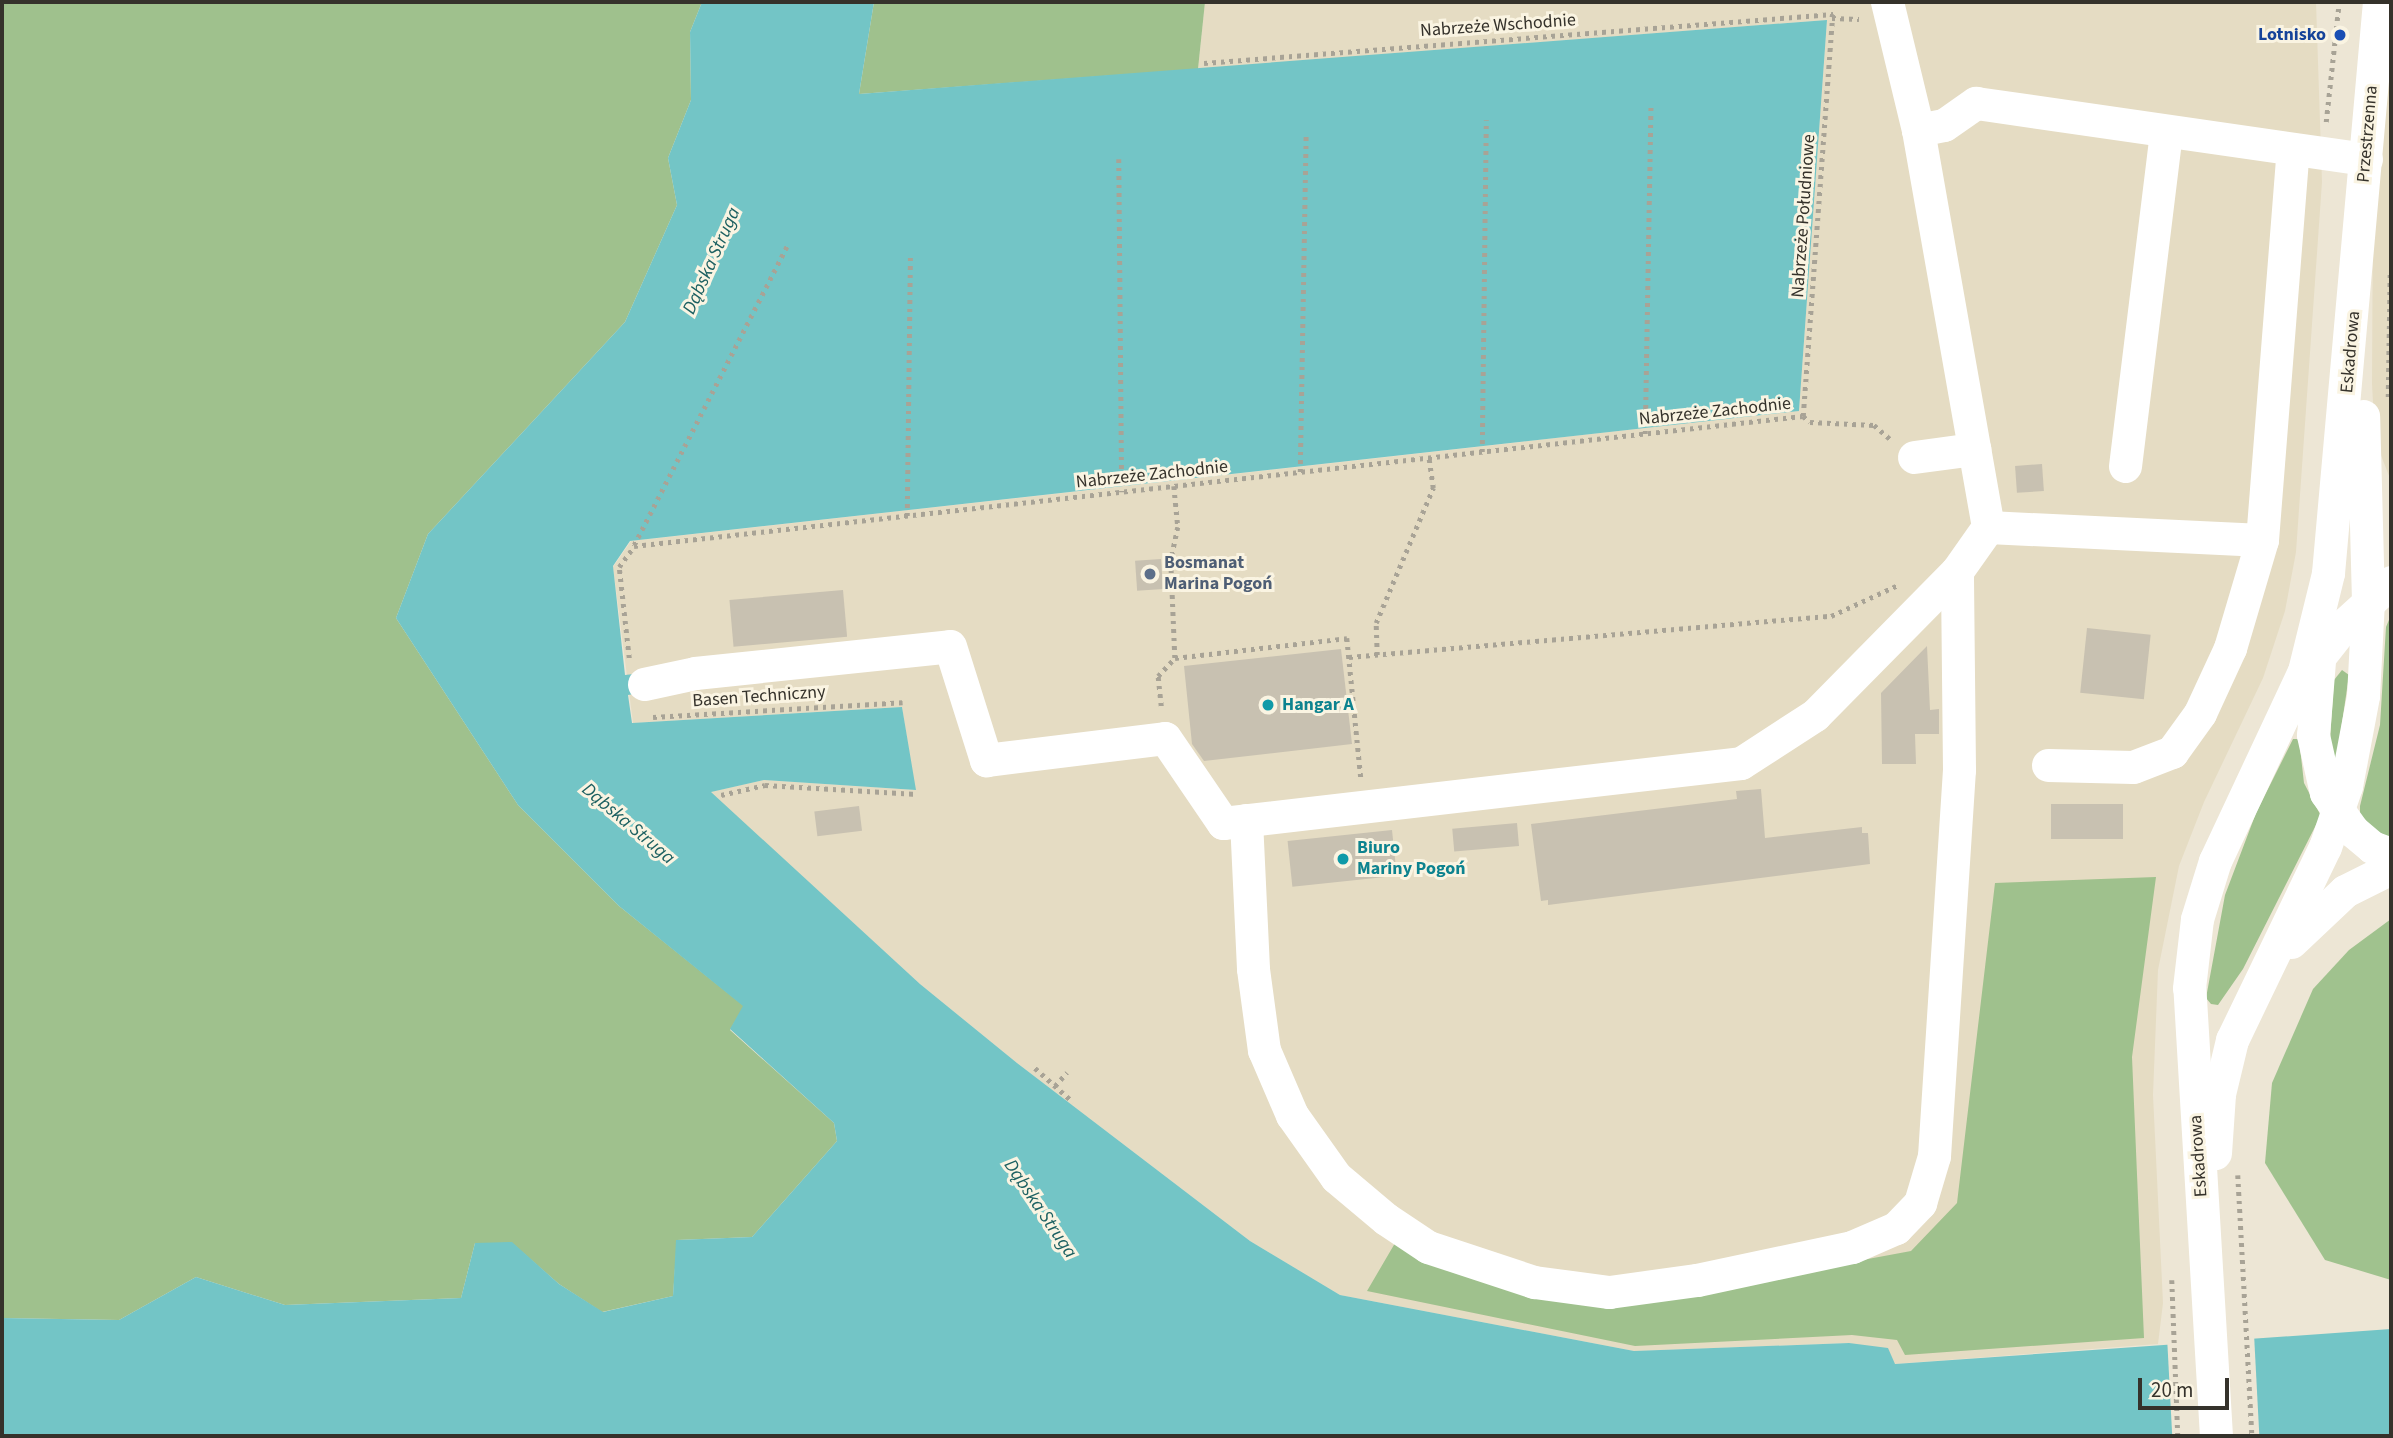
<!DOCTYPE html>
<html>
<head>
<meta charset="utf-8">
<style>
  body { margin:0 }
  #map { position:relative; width:2393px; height:1438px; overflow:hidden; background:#ede6d5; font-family:"Source Sans 3",sans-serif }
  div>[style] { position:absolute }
  .built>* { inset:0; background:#e5dcc3 }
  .green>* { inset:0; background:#9fc18d }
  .forest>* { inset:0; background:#a0c28e }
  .water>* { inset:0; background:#73c5c6 }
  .pier>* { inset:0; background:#ede6d5; transform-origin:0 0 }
  .building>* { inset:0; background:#c8c1b1; transform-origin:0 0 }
  .path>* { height:4.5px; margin-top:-2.25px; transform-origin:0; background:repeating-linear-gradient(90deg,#a8a396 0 3.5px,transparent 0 8.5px) }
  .minor>* { height:33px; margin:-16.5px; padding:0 16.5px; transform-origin:16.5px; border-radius:16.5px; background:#fff }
  .dots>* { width:19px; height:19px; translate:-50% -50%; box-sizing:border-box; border:4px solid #faf4e2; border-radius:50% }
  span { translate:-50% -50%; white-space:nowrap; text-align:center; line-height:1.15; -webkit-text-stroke:6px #faf4e2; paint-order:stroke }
  .street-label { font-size:18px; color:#35322b }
  .transit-label { font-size:18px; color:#164399; font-weight:700 }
  .right { translate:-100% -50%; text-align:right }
  .service-label { font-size:18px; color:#4e5e75; font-weight:700 }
  .left { translate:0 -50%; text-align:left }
  .culture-label { font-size:18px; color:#0d838f; font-weight:700 }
  .water-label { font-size:19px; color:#1c6061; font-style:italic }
  .frame { position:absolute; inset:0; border:4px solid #35322b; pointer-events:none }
  .scale { position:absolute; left:2138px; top:1378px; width:91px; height:32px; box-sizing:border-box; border:4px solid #35322b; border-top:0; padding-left:9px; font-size:21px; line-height:24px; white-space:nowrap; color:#35322b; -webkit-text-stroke:5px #faf4e2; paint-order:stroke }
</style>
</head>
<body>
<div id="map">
  <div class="built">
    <div style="clip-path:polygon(1205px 2px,2316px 2px,2322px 182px,2296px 552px,2285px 611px,2263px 678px,2204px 802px,2179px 866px,2158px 970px,2153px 1095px,2163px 1303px,2158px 1344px,1894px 1364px,1849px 1343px,1634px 1351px,1340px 1295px,1250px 1241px,1017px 1063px,920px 984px,710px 792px,764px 780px,915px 790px,902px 707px,633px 723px,613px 567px,631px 541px,1799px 411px,1827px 20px,1198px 69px)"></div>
    <div style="clip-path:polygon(2391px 30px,2391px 481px,2375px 440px,2372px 384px,2373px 198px)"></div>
  </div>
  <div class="green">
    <div style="clip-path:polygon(2px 2px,702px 2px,690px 32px,691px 100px,668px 158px,677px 205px,625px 322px,428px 534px,396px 618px,518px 805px,619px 906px,744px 1006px,730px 1030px,834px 1123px,837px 1141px,752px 1237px,677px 1240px,673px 1296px,602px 1312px,559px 1284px,512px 1243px,475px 1243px,461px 1298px,285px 1305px,196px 1277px,119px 1320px,2px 1318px)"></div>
    <div style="clip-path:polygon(874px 2px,1205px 2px,1198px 69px,859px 94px)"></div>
    <div style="clip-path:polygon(2391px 615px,2391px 838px,2376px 832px,2360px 814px,2360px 806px,2380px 725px,2386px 627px)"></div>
    <div style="clip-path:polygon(2342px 670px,2349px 675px,2336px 764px,2330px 740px,2334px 680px)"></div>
    <div style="clip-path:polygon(2293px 739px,2299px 739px,2304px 783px,2320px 814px,2318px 821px,2243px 969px,2218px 1005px,2211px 1004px,2206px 998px,2225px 895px,2256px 813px)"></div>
    <div style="clip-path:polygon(2156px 877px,2132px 1057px,2144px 1338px,1905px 1355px,1897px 1340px,1852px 1335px,1635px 1346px,1367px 1291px,1398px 1238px,1658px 1298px,1911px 1251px,1957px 1203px,1995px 883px)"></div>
  </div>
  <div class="forest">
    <div style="clip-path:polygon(2391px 919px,2391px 1280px,2325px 1260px,2265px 1163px,2272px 1083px,2313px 989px,2349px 950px)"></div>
  </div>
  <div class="water">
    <div style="clip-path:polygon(702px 2px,874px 2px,859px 94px,1827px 20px,1799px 411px,630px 541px,613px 566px,625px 675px,643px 673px,645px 692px,628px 695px,632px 723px,902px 707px,916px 790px,764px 780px,711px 792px,920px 984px,1017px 1063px,1250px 1241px,1340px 1295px,1634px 1351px,1849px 1343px,1888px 1348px,1895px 1364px,2391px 1329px,2391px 1436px,2px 1436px,2px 1318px,119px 1320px,196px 1277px,285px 1305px,461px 1298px,475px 1243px,512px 1242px,559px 1284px,603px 1312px,673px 1296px,676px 1240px,752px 1237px,837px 1141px,834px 1123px,730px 1029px,743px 1006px,619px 906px,518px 805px,396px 618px,428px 534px,625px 322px,677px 205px,668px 158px,691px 100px,690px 32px)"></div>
  </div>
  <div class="pier">
    <div style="left:2254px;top:1334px;width:102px;height:87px;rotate:87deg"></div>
  </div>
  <div class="building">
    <div style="left:2042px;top:464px;width:27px;height:27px;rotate:86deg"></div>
    <div style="left:1161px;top:559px;width:30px;height:26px;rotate:86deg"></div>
    <div style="left:843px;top:590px;width:47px;height:114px;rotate:85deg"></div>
    <div style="left:2087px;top:628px;width:64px;height:65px;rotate:6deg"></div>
    <div style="clip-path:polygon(1927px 646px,1930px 710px,1939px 709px,1939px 734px,1915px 734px,1916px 764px,1882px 764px,1881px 693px)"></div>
    <div style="clip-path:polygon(1341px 649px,1352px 744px,1204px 761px,1192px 744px,1184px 666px)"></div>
    <div style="clip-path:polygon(1761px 789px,1765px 838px,1862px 827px,1862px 833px,1868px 833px,1870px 864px,1548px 905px,1548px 900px,1541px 901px,1531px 824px,1737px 799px,1736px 791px)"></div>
    <div style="left:2051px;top:804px;width:72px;height:35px"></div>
    <div style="left:859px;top:806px;width:25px;height:45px;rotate:83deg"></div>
    <div style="left:1517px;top:823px;width:23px;height:65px;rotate:85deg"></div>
    <div style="left:1392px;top:830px;width:46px;height:105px;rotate:84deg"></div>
  </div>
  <div class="path">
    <div style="left:1204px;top:63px;width:631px;rotate:-4.45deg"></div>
    <div style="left:1833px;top:14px;width:4px;rotate:104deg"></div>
    <div style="left:1832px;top:18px;width:27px;rotate:2deg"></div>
    <div style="left:2326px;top:122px;width:121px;rotate:-83.8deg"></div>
    <div style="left:1119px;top:159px;width:333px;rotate:89.5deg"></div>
    <div style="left:2388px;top:397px;width:124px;rotate:-89.1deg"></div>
    <div style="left:1803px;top:416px;width:399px;rotate:-85.8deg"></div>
    <div style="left:1803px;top:416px;width:9px;rotate:41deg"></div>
    <div style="left:1810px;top:422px;width:64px;rotate:2.7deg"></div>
    <div style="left:1874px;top:425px;width:21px;rotate:41deg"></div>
    <div style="left:1645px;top:434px;width:330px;rotate:-89deg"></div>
    <div style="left:1482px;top:452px;width:332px;rotate:-89.3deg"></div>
    <div style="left:1300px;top:472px;width:336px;rotate:-89deg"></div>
    <div style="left:1174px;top:486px;width:41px;rotate:84.4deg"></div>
    <div style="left:1178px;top:527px;width:35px;rotate:102deg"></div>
    <div style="left:1171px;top:561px;width:97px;rotate:87.6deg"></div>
    <div style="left:1175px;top:658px;width:173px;rotate:-6.6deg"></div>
    <div style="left:1347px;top:638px;width:141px;rotate:84.3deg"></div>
    <div style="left:907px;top:516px;width:261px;rotate:-89.3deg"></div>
    <div style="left:634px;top:545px;width:338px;rotate:-62.9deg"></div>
    <div style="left:1377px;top:655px;width:32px;rotate:-92deg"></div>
    <div style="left:1376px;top:623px;width:147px;rotate:-67.1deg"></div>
    <div style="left:1433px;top:488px;width:30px;rotate:-98deg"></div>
    <div style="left:1349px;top:657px;width:484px;rotate:-4.9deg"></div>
    <div style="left:1831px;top:616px;width:72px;rotate:-24.8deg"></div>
    <div style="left:629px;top:658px;width:92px;rotate:-96.3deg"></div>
    <div style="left:619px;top:567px;width:26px;rotate:-54deg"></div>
    <div style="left:634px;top:546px;width:1176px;rotate:-6.35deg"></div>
    <div style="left:1161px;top:706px;width:30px;rotate:-96deg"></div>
    <div style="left:1158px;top:676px;width:25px;rotate:-47deg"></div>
    <div style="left:653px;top:717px;width:250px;rotate:-3.4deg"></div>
    <div style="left:721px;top:795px;width:45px;rotate:-12.8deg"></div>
    <div style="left:765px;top:785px;width:152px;rotate:3.4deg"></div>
    <div style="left:1035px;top:1068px;width:51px;rotate:41.8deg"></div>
    <div style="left:1055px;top:1086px;width:18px;rotate:-49deg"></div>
    <div style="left:2238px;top:1175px;width:261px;rotate:86.9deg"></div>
    <div style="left:2172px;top:1280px;width:156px;rotate:87.8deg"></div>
  </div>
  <div class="minor">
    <div style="left:1918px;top:130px;width:26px;rotate:-11deg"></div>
    <div style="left:1944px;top:125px;width:39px;rotate:-35deg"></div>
    <div style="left:1976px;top:103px;width:394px;rotate:8.2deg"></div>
    <div style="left:1914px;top:457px;width:61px;rotate:-7.6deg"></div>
    <div style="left:2125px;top:466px;width:337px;rotate:-83deg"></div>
    <div style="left:1988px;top:527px;width:274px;rotate:2.7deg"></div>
    <div style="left:2262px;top:540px;width:391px;rotate:-85.5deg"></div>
    <div style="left:2319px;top:661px;width:74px;rotate:94.6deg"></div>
    <div style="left:2313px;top:735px;width:59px;rotate:77.4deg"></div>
    <div style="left:2326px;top:793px;width:47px;rotate:54.6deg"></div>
    <div style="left:2353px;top:831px;width:25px;rotate:40deg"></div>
    <div style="left:2372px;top:847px;width:20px;rotate:20deg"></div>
    <div style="left:2312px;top:666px;width:55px;rotate:-51.7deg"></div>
    <div style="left:2346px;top:623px;width:61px;rotate:-42.3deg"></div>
    <div style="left:644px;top:684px;width:52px;rotate:-12.2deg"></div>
    <div style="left:695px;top:673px;width:256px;rotate:-6deg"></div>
    <div style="left:950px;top:646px;width:120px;rotate:72.5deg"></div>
    <div style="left:986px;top:760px;width:180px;rotate:-7deg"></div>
    <div style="left:1165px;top:738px;width:103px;rotate:55.7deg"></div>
    <div style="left:1223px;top:823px;width:521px;rotate:-6.61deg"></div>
    <div style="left:1741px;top:763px;width:88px;rotate:-33deg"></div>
    <div style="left:1815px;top:715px;width:202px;rotate:-45.4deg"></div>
    <div style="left:1957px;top:571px;width:54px;rotate:-54.8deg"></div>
    <div style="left:1988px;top:527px;width:403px;rotate:-100deg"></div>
    <div style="left:1918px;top:130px;width:132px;rotate:-103.6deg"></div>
    <div style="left:2048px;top:765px;width:85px;rotate:1.3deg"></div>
    <div style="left:2133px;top:767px;width:42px;rotate:-21deg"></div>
    <div style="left:2172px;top:752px;width:48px;rotate:-54.3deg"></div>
    <div style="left:2200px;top:713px;width:72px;rotate:-65.2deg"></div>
    <div style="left:2230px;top:648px;width:113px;rotate:-73.5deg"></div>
    <div style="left:1246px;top:820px;width:149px;rotate:87.3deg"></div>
    <div style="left:1253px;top:969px;width:82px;rotate:82.3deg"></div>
    <div style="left:1264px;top:1050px;width:71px;rotate:66.7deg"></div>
    <div style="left:1292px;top:1115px;width:76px;rotate:54.6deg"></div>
    <div style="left:1336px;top:1177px;width:65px;rotate:40deg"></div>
    <div style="left:1386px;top:1219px;width:50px;rotate:33.7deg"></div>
    <div style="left:1428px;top:1247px;width:112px;rotate:18.3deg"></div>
    <div style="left:1534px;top:1282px;width:76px;rotate:7.6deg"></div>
    <div style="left:1609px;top:1292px;width:89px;rotate:-7.8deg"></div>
    <div style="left:1697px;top:1280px;width:158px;rotate:-12deg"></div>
    <div style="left:1852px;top:1247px;width:48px;rotate:-23.4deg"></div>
    <div style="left:1896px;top:1228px;width:35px;rotate:-46deg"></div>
    <div style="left:1920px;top:1203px;width:49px;rotate:-73.4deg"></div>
    <div style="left:1934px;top:1156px;width:387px;rotate:-86.3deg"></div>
    <div style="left:1959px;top:770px;width:199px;rotate:-90.6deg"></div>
    <div style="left:2291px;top:942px;width:74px;rotate:-43.4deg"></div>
    <div style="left:2345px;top:891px;width:51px;rotate:-26.6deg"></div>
    <div style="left:2215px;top:1153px;width:59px;rotate:-86.1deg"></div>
    <div style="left:2219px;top:1094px;width:56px;rotate:-76.5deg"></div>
    <div style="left:2232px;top:1040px;width:214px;rotate:-64.3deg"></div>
    <div style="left:2325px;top:847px;width:65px;rotate:-71deg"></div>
    <div style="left:2346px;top:786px;width:92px;rotate:-79.3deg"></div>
    <div style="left:2363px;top:696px;width:95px;rotate:-87deg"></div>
    <div style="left:2368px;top:601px;width:185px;rotate:-91.5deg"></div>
    <div style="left:2216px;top:1436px;width:449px;rotate:-93.4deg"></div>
    <div style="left:2189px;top:988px;width:69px;rotate:-83.4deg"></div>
    <div style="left:2197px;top:919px;width:61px;rotate:-72.8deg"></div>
    <div style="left:2215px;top:861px;width:210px;rotate:-64.9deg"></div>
    <div style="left:2304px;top:671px;width:101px;rotate:-76.2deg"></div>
    <div style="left:2328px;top:573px;width:573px;rotate:-84.9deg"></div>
  </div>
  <div class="dots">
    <div style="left:2340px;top:35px;background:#1a4fb4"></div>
    <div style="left:1150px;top:574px;background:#5c6f8a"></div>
    <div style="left:1268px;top:705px;background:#0f9aa8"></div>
    <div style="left:1343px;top:859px;background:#0f9aa8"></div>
  </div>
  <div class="street-label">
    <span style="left:1498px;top:26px;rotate:-4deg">Nabrzeże Wschodnie</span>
    <span style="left:2368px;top:134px;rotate:-85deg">Przestrzenna</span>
    <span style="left:1804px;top:216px;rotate:-86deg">Nabrzeże Południowe</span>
    <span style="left:2351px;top:352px;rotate:-85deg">Eskadrowa</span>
    <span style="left:1715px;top:412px;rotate:-6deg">Nabrzeże Zachodnie</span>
    <span style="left:1152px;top:475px;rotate:-6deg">Nabrzeże Zachodnie</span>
    <span style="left:759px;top:697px;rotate:-4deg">Basen Techniczny</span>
    <span style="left:2199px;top:1156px;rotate:-94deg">Eskadrowa</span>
  </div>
  <div class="transit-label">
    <span class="right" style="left:2326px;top:35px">Lotnisko</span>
  </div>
  <div class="service-label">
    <span class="left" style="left:1164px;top:574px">Bosmanat<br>Marina Pogoń</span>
  </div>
  <div class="culture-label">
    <span class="left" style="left:1282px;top:705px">Hangar A</span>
    <span class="left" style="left:1357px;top:859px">Biuro<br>Mariny Pogoń</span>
  </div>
  <div class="water-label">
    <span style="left:712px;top:261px;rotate:-66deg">Dąbska Struga</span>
    <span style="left:628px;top:824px;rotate:40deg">Dąbska Struga</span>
    <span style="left:1040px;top:1209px;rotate:56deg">Dąbska Struga</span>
  </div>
  <div class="frame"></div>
  <div class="scale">20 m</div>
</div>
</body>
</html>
